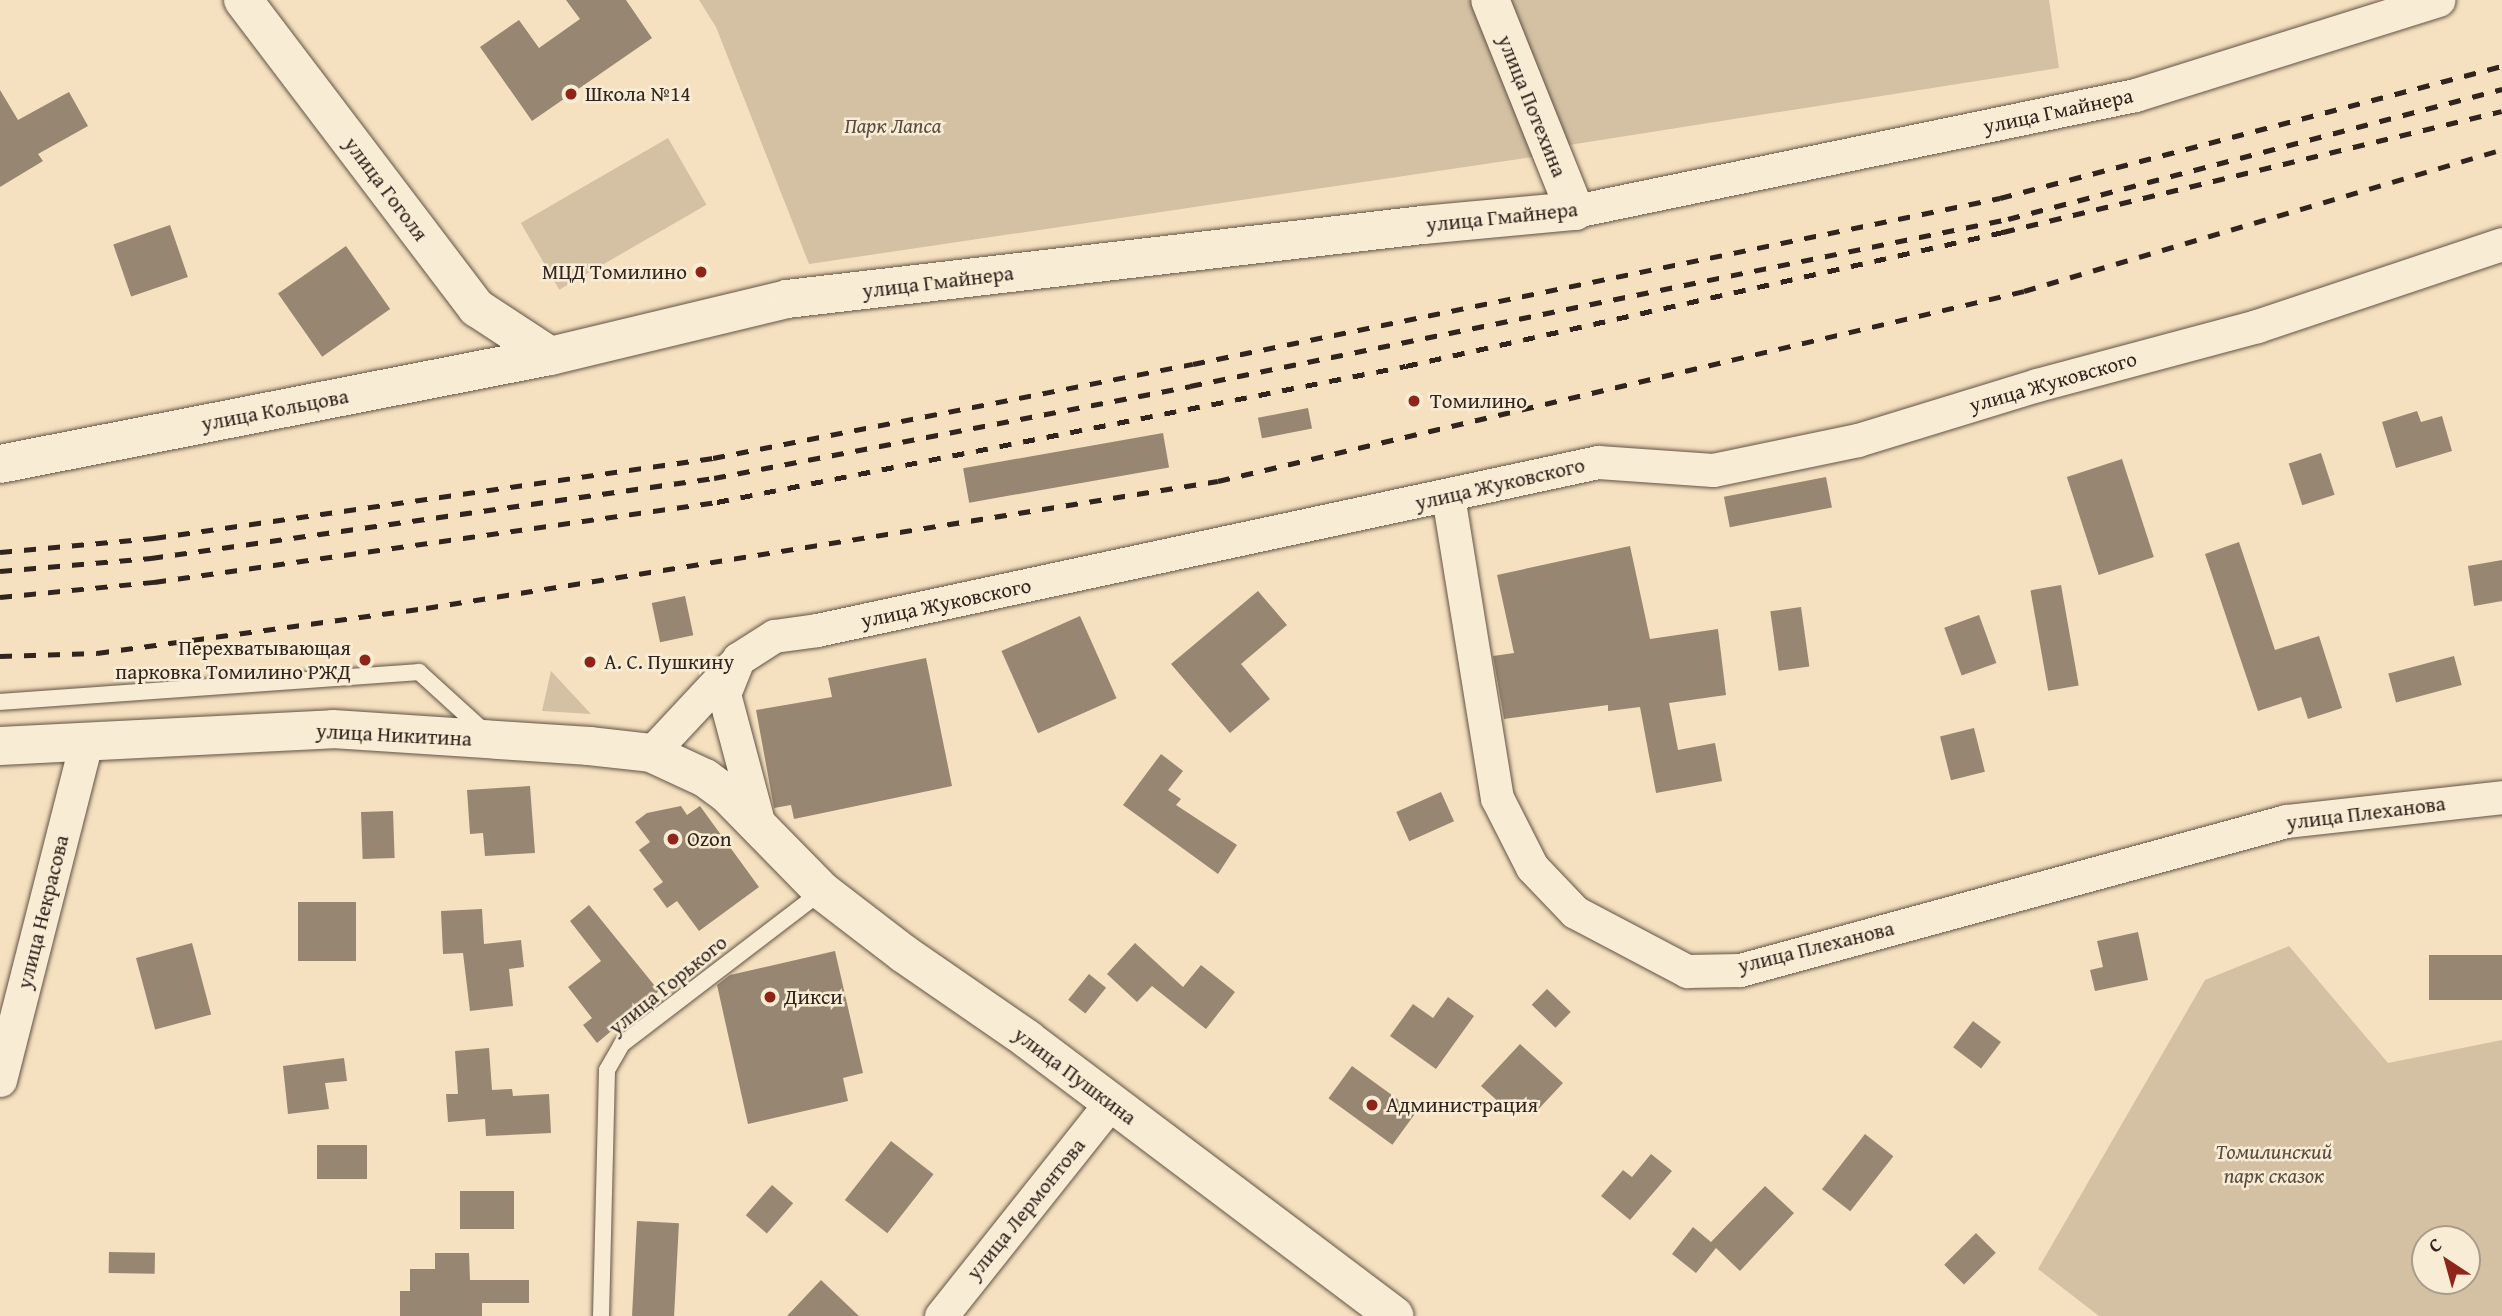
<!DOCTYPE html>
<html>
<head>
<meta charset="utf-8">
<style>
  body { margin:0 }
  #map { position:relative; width:2502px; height:1316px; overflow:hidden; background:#f5e1bf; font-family:"Gentium Book Plus",serif }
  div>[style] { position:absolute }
  .green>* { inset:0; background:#d4c1a4; transform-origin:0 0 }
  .building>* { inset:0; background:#978672; transform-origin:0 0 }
  .roads { filter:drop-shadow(0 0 2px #625346) drop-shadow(0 0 2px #625346) }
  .lane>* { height:16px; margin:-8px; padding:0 8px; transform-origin:8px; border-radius:8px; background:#f8ecd5 }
  .street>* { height:33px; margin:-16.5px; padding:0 16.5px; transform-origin:16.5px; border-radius:16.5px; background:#f8ecd5 }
  .secondary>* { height:38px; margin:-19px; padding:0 19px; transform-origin:19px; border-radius:19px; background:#f8ecd5 }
  .rail>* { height:5px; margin-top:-2.5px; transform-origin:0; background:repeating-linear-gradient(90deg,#31241e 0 12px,transparent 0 24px) }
  .dots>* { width:19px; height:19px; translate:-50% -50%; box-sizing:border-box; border:4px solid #f8ecd5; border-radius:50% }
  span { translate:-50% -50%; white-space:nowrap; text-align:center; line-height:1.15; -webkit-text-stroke:5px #f8ecd5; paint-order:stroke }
  .poi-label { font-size:21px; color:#31241e }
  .left { translate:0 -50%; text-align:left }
  .right { translate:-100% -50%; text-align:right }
  .street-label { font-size:21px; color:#31241e }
  .park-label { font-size:21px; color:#5a4b40; font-style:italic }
  .north { position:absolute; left:2411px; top:1225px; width:70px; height:70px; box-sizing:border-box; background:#f8ecd5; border:2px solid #a89c8c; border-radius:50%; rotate:324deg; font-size:19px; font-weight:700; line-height:28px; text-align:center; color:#31241e }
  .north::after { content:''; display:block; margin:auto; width:24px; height:32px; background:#8f2418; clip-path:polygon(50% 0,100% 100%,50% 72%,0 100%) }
</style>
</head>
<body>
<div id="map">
  <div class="green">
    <div style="clip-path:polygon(699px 0,2049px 0,2059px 68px,1531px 151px,1533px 157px,809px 264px,716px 27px)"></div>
    <div style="left:668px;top:138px;width:77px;height:170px;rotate:60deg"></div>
    <div style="clip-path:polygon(551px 671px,591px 714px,542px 711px)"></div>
    <div style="clip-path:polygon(evenodd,2289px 946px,2388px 1063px,2502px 1040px,2502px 1316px,2099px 1316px,2038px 1269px,2205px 980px,2289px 946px,2425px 1239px,2467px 1239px,2467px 1281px,2425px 1281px,2425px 1239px)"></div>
  </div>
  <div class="building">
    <div style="clip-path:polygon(566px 0,626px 0,652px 38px,532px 121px,480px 47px,519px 20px,539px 48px,580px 19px)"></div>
    <div style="clip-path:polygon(0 90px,18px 120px,69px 92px,88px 126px,38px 154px,43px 161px,0 187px)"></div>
    <div style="left:170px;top:225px;width:55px;height:60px;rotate:71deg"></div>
    <div style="left:346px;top:246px;width:77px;height:83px;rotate:55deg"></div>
    <div style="left:1308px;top:408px;width:21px;height:51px;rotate:79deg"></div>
    <div style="clip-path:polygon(2417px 411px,2421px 422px,2442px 416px,2452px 451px,2396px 468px,2382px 422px)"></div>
    <div style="left:1163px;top:433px;width:35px;height:203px;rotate:80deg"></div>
    <div style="left:2321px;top:453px;width:44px;height:34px;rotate:72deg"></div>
    <div style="left:2122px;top:459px;width:103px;height:58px;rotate:72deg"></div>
    <div style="left:1826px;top:477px;width:31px;height:104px;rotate:79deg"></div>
    <div style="clip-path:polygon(2239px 542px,2275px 650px,2319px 636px,2342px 708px,2308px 719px,2301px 697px,2258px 711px,2205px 554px)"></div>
    <div style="clip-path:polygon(1630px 546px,1650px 639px,1718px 629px,1726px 695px,1669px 703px,1678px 750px,1715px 743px,1722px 781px,1656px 793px,1640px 707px,1608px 711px,1608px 705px,1504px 719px,1493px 656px,1514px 653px,1497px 575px)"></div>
    <div style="clip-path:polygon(2502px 560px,2502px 601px,2474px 606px,2468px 566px)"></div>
    <div style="left:2061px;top:585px;width:102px;height:31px;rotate:80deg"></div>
    <div style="clip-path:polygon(1258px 591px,1287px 625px,1241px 664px,1270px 699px,1230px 733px,1171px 664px)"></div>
    <div style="left:685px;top:596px;width:40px;height:34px;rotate:78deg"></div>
    <div style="left:1801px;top:607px;width:60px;height:31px;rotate:82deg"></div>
    <div style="left:1979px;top:615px;width:51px;height:37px;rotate:70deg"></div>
    <div style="left:1080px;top:616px;width:90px;height:86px;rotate:66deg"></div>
    <div style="left:2454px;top:656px;width:30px;height:68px;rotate:75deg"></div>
    <div style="clip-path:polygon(926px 658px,952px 786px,794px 819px,791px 805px,774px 808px,756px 710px,832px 697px,828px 678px)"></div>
    <div style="left:1974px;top:728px;width:45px;height:35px;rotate:76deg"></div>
    <div style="clip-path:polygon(1161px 754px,1183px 771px,1168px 790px,1181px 799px,1176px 805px,1237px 845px,1218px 874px,1123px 805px)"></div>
    <div style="clip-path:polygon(530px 786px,535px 853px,485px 856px,483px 833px,470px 834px,467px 790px)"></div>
    <div style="left:1441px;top:792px;width:32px;height:49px;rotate:66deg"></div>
    <div style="clip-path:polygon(681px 806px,687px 815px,700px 806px,759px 887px,699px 931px,677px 901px,667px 908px,653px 889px,663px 882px,639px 850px,650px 842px,635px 822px,647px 813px)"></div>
    <div style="left:393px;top:811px;width:47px;height:32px;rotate:88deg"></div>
    <div style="left:298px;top:902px;width:58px;height:59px"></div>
    <div style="clip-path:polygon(589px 905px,659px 991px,597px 1043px,583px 1025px,592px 1018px,568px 987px,601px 961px,570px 921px)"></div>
    <div style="clip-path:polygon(482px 909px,484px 944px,521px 940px,524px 967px,509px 969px,513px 1006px,470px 1011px,463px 953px,443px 954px,441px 911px)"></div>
    <div style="clip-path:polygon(2138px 932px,2148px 980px,2095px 991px,2090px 970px,2103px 967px,2097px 941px)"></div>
    <div style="left:192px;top:943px;width:74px;height:58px;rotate:75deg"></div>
    <div style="clip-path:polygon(1135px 943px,1183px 987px,1201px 965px,1235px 992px,1206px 1029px,1152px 986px,1137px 1002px,1107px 974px)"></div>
    <div style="clip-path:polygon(835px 951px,863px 1073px,843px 1078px,848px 1101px,748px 1124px,717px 985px,730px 975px)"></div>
    <div style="left:2502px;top:955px;width:45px;height:73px;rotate:90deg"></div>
    <div style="left:1089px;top:974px;width:22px;height:33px;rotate:39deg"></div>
    <div style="left:1547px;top:989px;width:33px;height:22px;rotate:44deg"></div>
    <div style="clip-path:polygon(1448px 997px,1474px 1016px,1436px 1069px,1390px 1036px,1413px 1004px,1433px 1018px)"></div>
    <div style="left:1973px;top:1021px;width:35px;height:33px;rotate:37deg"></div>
    <div style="clip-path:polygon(1520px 1044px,1563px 1083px,1533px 1115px,1521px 1104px,1512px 1114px,1481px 1086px)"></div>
    <div style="clip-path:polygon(489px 1048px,492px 1090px,512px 1089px,513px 1096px,549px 1094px,551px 1133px,486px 1136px,485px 1119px,448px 1122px,446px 1094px,458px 1094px,455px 1051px)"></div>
    <div style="clip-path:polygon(344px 1058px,347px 1081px,325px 1083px,329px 1109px,288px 1114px,283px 1066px)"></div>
    <div style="left:1352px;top:1066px;width:79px;height:40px;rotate:36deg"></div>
    <div style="left:1865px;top:1134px;width:36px;height:70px;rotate:38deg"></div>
    <div style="left:891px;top:1141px;width:54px;height:75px;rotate:38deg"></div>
    <div style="left:367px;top:1145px;width:34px;height:50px;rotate:90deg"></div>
    <div style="clip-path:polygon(1651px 1154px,1672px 1171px,1630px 1220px,1601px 1196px,1623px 1170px,1632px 1177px)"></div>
    <div style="left:772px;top:1185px;width:28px;height:40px;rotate:41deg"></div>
    <div style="clip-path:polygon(1765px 1186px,1794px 1213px,1740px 1271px,1716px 1248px,1696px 1273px,1672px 1254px,1693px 1227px,1711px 1242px)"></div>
    <div style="left:460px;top:1191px;width:54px;height:38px"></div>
    <div style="left:637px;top:1221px;width:42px;height:95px;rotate:3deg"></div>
    <div style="left:1976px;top:1233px;width:28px;height:45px;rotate:45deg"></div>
    <div style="left:109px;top:1252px;width:46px;height:21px;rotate:1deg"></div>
    <div style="clip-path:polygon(435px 1253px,469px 1253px,470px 1280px,529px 1280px,529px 1303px,482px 1303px,482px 1316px,400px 1316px,400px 1291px,410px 1291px,410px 1269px,435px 1269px)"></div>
    <div style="clip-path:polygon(821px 1280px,859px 1316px,787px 1316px)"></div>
  </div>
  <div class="roads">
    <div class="lane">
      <div style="left:0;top:702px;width:420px;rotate:-4.1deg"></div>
      <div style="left:419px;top:672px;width:91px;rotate:42.3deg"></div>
      <div style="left:601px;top:1316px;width:246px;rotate:-88.6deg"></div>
      <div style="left:607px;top:1070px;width:30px;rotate:-60deg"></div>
      <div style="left:622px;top:1044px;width:252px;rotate:-37.4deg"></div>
    </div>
    <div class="street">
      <div style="left:1575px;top:211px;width:572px;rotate:-11.7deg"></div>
      <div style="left:2135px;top:95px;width:318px;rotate:-17.4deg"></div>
      <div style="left:1448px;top:496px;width:306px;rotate:80.8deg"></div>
      <div style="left:1497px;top:798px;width:77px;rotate:63.1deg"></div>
      <div style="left:1532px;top:867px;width:62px;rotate:46.3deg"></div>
      <div style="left:1575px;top:912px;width:127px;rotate:27.8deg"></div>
      <div style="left:1687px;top:971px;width:53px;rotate:-1.1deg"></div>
      <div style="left:1740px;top:970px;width:566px;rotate:-15.26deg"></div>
      <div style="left:2286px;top:821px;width:217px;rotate:-6.3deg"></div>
      <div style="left:651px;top:753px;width:119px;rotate:-47deg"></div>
      <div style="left:760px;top:829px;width:140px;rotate:-104.9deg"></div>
      <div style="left:724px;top:694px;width:38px;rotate:-68deg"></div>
      <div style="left:738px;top:659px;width:43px;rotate:-32.6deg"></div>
      <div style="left:774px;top:636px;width:43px;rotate:-7.9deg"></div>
      <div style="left:817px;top:630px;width:799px;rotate:-12.14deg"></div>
      <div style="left:1598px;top:462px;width:115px;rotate:4deg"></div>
      <div style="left:1713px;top:470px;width:148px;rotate:-11.7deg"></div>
      <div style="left:1858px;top:440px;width:187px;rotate:-17.1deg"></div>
      <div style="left:2037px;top:385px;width:228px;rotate:-15deg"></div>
      <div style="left:2257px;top:326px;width:258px;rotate:-18.5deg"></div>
      <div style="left:0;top:1080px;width:348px;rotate:-75.7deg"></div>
      <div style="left:941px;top:1316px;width:273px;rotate:-51.5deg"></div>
    </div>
    <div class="secondary">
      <div style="left:243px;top:0;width:387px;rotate:52.8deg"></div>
      <div style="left:477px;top:308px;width:87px;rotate:33.3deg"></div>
      <div style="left:0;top:464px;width:561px;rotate:-11.11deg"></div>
      <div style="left:550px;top:356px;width:244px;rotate:-13.5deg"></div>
      <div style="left:787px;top:299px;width:640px;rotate:-6.64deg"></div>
      <div style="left:1423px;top:225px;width:153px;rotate:-5.3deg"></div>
      <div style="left:1575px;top:211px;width:227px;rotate:-111.9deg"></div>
      <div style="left:0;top:746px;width:333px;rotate:-2.9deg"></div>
      <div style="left:333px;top:729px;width:257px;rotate:3.8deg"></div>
      <div style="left:589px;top:746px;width:62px;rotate:6.4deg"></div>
      <div style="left:651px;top:753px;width:60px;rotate:24.8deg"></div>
      <div style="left:705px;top:778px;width:26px;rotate:36deg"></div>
      <div style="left:726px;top:793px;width:137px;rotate:45.6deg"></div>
      <div style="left:822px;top:891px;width:103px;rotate:37.5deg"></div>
      <div style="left:904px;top:954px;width:150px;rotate:34.6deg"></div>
      <div style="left:1027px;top:1039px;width:460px;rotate:37deg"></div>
    </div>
  </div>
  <div class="rail">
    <div style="left:0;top:552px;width:155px;rotate:-5.2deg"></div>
    <div style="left:154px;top:538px;width:565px;rotate:-8.14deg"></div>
    <div style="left:713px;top:458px;width:489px;rotate:-11.1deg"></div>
    <div style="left:1193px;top:364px;width:824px;rotate:-11.62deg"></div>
    <div style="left:2000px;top:198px;width:519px;rotate:-14.73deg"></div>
    <div style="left:0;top:571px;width:152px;rotate:-4.9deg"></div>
    <div style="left:151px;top:558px;width:569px;rotate:-8.09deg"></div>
    <div style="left:714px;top:478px;width:485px;rotate:-10.9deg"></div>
    <div style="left:1190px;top:386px;width:835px;rotate:-11.54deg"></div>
    <div style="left:2008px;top:219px;width:511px;rotate:-14.74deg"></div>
    <div style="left:0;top:597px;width:155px;rotate:-5.6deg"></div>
    <div style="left:154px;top:582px;width:569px;rotate:-8.09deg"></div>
    <div style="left:717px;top:502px;width:702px;rotate:-11.17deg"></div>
    <div style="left:1406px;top:366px;width:612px;rotate:-12.65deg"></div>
    <div style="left:2003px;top:232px;width:513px;rotate:-13.63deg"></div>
    <div style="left:0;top:656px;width:97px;rotate:-1.8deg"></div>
    <div style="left:97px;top:653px;width:332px;rotate:-7.8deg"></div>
    <div style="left:426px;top:608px;width:802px;rotate:-9.11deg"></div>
    <div style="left:1218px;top:481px;width:828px;rotate:-13.26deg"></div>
    <div style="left:2024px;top:291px;width:499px;rotate:-16.5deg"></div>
  </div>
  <div class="dots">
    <div style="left:571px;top:94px;background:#8f2418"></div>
    <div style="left:701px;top:272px;background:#8f2418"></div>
    <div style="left:1414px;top:401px;background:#8f2418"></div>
    <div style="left:365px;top:660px;background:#8f2418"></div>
    <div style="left:590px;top:662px;background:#8f2418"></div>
    <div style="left:673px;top:839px;background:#8f2418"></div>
    <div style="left:770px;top:997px;background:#8f2418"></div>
    <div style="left:1372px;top:1105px;background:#8f2418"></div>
  </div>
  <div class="poi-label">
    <span class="left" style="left:585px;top:94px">Школа №14</span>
    <span class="right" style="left:687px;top:272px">МЦД Томилино</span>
    <span class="left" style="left:1430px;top:401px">Томилино</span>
    <span class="right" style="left:351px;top:660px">Перехватывающая<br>парковка Томилино РЖД</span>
    <span class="left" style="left:604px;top:662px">А. С. Пушкину</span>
    <span class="left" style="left:687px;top:839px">Ozon</span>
    <span class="left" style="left:784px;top:997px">Дикси</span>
    <span class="left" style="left:1386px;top:1105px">Администрация</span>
  </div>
  <div class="street-label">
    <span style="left:1532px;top:106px;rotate:68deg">улица Потехина</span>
    <span style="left:2058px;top:111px;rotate:-12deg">улица Гмайнера</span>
    <span style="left:386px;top:189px;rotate:53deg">улица Гоголя</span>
    <span style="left:1502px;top:217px;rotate:-6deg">улица Гмайнера</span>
    <span style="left:938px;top:282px;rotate:-7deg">улица Гмайнера</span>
    <span style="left:2053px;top:382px;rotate:-16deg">улица Жуковского</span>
    <span style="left:275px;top:410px;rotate:-11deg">улица Кольцова</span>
    <span style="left:1500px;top:484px;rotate:-13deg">улица Жуковского</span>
    <span style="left:946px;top:603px;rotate:-12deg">улица Жуковского</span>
    <span style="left:394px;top:735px;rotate:3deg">улица Никитина</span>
    <span style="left:2366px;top:813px;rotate:-7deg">улица Плеханова</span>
    <span style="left:43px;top:912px;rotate:-76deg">улица Некрасова</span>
    <span style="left:1816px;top:947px;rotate:-14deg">улица Плеханова</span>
    <span style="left:668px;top:985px;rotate:-39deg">улица Горького</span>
    <span style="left:1075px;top:1076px;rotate:37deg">улица Пушкина</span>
    <span style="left:1026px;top:1209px;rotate:-51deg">улица Лермонтова</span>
  </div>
  <div class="park-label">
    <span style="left:893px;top:126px">Парк Лапса</span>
    <span style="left:2274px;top:1164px">Томилинский<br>парк сказок</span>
  </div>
  <div class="north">С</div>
</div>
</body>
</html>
